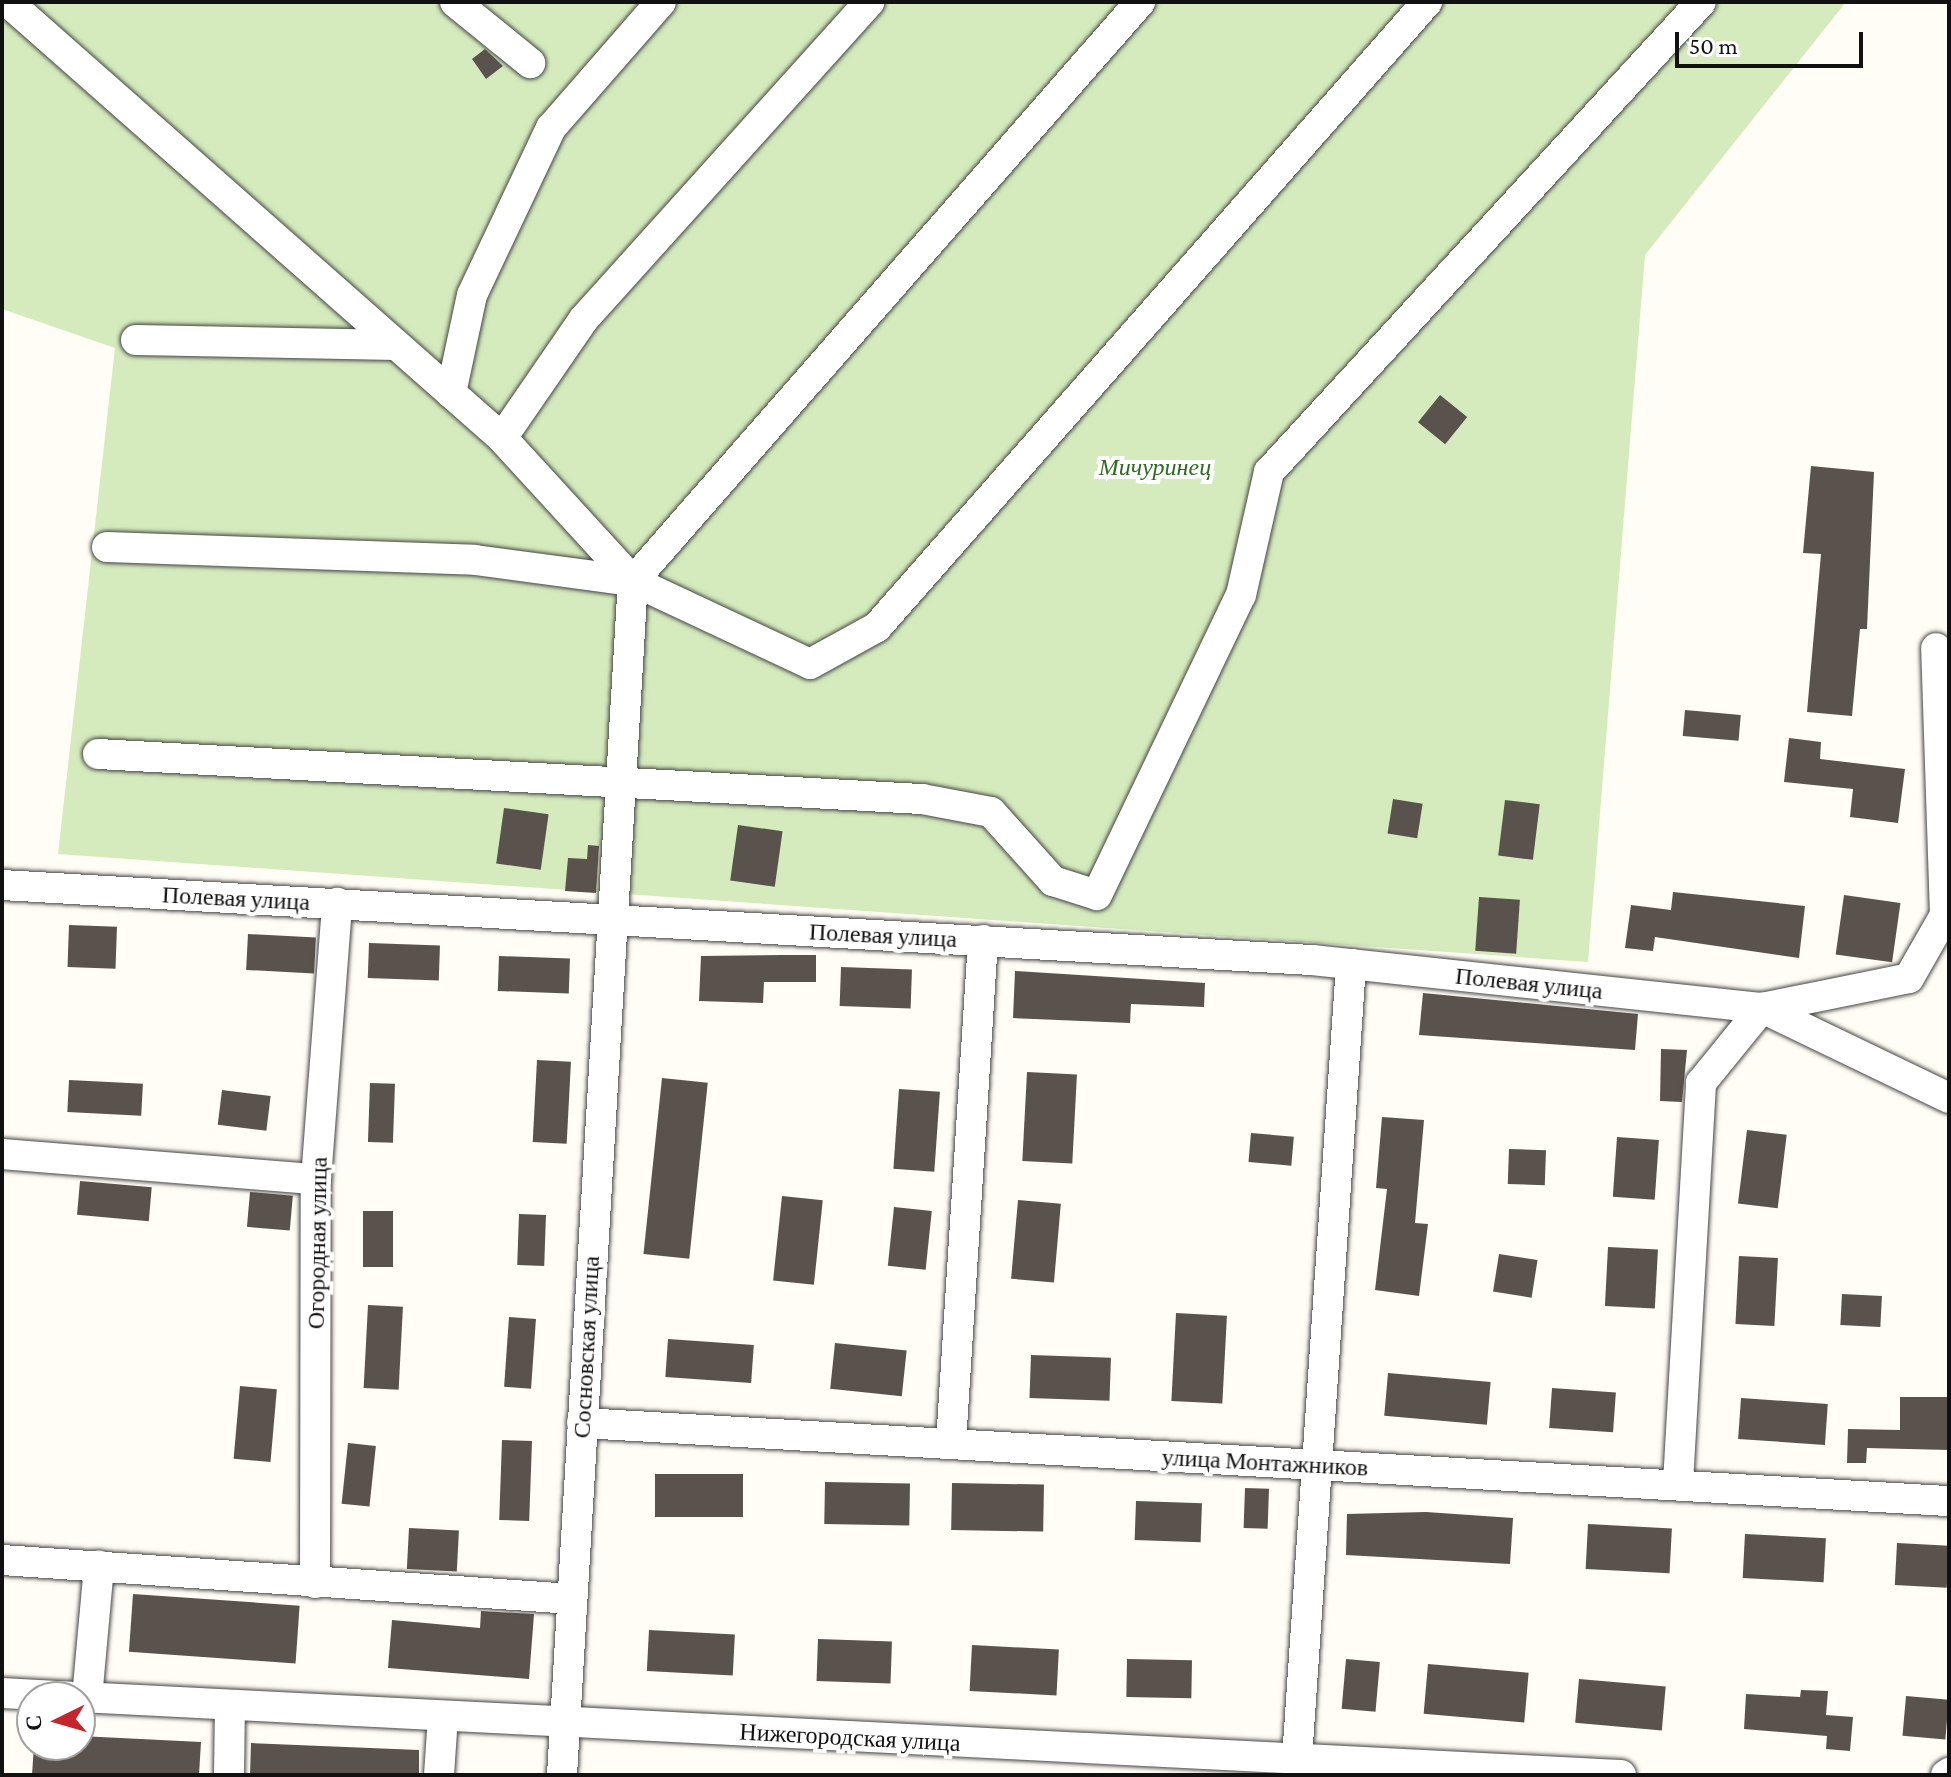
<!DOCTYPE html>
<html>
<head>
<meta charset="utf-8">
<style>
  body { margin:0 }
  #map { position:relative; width:1951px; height:1777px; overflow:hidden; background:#fffdf5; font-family:"Crimson Pro",serif }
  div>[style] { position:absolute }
  .green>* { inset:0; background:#d5ebbd }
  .building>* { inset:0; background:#5a524d; transform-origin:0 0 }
  .roads { filter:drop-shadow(0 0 2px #444) drop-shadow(0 0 2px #444) }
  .minor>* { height:30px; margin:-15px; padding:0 15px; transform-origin:15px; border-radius:15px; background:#fff }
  span { translate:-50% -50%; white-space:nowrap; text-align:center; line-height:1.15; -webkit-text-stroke:8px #fff; paint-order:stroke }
  .park-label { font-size:24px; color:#2f6b1f; font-style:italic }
  .street-label { font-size:24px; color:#111 }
  .frame { position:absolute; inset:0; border:4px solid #111; pointer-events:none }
  .north { position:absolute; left:16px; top:1681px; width:80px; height:80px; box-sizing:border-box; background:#fff; border:2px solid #a0a0a0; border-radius:50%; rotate:265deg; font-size:22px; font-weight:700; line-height:32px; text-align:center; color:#111 }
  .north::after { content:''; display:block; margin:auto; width:28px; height:36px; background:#c4262e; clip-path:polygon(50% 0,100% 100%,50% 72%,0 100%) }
  .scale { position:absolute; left:1675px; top:32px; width:188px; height:36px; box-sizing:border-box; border:4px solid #111; border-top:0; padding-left:10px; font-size:24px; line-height:28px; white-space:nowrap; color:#111; -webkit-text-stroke:6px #fff; paint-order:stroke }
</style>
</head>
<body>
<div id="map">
  <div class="green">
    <div style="clip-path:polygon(2px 2px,1846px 2px,1645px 255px,1588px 962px,58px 854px,115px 348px,2px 309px)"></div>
  </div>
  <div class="building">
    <div style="clip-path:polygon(485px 49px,503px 66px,486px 79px,472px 59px)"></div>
    <div style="left:1440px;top:395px;width:35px;height:35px;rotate:39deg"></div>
    <div style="clip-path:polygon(1811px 466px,1874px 472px,1867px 629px,1860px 629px,1852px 716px,1807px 712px,1821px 554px,1803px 553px)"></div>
    <div style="left:1685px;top:710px;width:56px;height:26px;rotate:5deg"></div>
    <div style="clip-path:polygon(1789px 738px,1821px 742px,1820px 759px,1905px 769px,1898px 823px,1850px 817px,1853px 789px,1784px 782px)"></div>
    <div style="left:1393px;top:799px;width:30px;height:35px;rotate:9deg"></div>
    <div style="left:1505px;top:800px;width:35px;height:56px;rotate:7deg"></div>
    <div style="left:504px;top:808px;width:45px;height:56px;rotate:8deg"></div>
    <div style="left:738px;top:825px;width:45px;height:56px;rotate:8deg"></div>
    <div style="clip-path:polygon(588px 845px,599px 846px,596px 893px,565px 891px,568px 858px,587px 859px)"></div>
    <div style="clip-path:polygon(1673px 892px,1805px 906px,1799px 958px,1655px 937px,1653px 951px,1625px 948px,1631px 905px,1671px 910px)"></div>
    <div style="left:1844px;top:895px;width:57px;height:60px;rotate:8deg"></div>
    <div style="left:1479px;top:897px;width:41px;height:54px;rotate:4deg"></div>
    <div style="left:69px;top:925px;width:48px;height:42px;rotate:2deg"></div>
    <div style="left:248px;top:934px;width:68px;height:36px;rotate:3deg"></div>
    <div style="left:369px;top:943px;width:71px;height:35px;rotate:2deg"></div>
    <div style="clip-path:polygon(782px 955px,816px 955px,816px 982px,764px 982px,763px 1003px,699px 1001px,701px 956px)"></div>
    <div style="left:499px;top:956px;width:71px;height:35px;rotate:2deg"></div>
    <div style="left:841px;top:967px;width:71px;height:39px;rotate:2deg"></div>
    <div style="clip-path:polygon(1015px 971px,1205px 983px,1204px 1007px,1131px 1004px,1130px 1023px,1013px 1018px)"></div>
    <div style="clip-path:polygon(1423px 993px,1638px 1014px,1635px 1050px,1419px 1035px)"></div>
    <div style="clip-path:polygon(1661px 1049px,1687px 1050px,1682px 1102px,1660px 1101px)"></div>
    <div style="left:537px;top:1060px;width:34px;height:82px;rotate:3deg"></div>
    <div style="left:1027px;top:1072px;width:50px;height:89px;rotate:3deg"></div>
    <div style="left:662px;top:1078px;width:46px;height:177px;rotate:6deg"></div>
    <div style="left:69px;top:1080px;width:74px;height:32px;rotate:3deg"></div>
    <div style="left:370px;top:1083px;width:25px;height:59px;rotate:2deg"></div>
    <div style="left:899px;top:1089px;width:41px;height:80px;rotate:4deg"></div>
    <div style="left:222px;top:1090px;width:49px;height:35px;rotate:7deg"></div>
    <div style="clip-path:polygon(1382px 1117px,1424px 1120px,1415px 1223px,1428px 1224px,1419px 1296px,1375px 1290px,1387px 1189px,1376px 1188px)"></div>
    <div style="left:1747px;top:1130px;width:40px;height:74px;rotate:7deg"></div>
    <div style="left:1251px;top:1133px;width:43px;height:29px;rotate:5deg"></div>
    <div style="left:1617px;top:1137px;width:42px;height:60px;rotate:4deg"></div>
    <div style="left:1509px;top:1149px;width:37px;height:35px;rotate:2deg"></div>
    <div style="left:80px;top:1181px;width:72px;height:34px;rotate:5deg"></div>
    <div style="left:250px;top:1192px;width:43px;height:35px;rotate:5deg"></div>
    <div style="left:782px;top:1196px;width:41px;height:85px;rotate:6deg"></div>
    <div style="left:1018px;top:1200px;width:43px;height:79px;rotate:5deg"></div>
    <div style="left:894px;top:1207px;width:38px;height:59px;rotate:6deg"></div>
    <div style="left:363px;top:1211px;width:30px;height:56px"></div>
    <div style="left:519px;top:1214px;width:27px;height:51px;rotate:2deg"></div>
    <div style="left:1608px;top:1247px;width:50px;height:59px;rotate:3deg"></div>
    <div style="left:1499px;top:1254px;width:39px;height:38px;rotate:9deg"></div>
    <div style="left:1739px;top:1256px;width:39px;height:68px;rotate:3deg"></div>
    <div style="left:1842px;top:1294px;width:40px;height:31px;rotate:3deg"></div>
    <div style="left:368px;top:1305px;width:35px;height:83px;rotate:3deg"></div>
    <div style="left:1176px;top:1313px;width:51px;height:88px;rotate:3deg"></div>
    <div style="left:509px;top:1317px;width:27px;height:70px;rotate:4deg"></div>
    <div style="left:668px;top:1339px;width:86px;height:38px;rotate:4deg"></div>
    <div style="left:835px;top:1343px;width:72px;height:46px;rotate:6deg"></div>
    <div style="left:1031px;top:1355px;width:80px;height:43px;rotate:2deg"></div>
    <div style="left:1388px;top:1373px;width:103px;height:43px;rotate:5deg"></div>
    <div style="left:240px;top:1386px;width:37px;height:73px;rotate:5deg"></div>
    <div style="left:1552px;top:1388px;width:64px;height:40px;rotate:4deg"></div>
    <div style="clip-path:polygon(1900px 1397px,1949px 1397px,1949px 1450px,1867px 1448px,1866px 1463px,1847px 1463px,1848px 1429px,1900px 1430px)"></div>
    <div style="left:1741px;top:1398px;width:87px;height:41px;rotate:4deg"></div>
    <div style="left:502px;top:1440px;width:30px;height:80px;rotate:2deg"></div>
    <div style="left:348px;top:1443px;width:28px;height:61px;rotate:6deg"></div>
    <div style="left:655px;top:1474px;width:88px;height:43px"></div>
    <div style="left:825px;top:1482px;width:85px;height:42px;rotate:1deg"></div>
    <div style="left:952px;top:1483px;width:92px;height:47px;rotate:1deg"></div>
    <div style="left:1245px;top:1488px;width:24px;height:40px;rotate:2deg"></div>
    <div style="left:1136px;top:1501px;width:66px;height:39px;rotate:2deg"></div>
    <div style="clip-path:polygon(1426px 1512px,1513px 1518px,1510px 1564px,1346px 1555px,1347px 1514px)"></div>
    <div style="left:1588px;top:1524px;width:84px;height:45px;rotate:3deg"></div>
    <div style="left:409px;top:1528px;width:50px;height:41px;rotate:3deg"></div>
    <div style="left:1745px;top:1534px;width:81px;height:44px;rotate:3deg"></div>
    <div style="left:1897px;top:1543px;width:52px;height:42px;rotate:3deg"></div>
    <div style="left:133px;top:1594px;width:167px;height:58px;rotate:4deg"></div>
    <div style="clip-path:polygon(481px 1611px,534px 1614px,529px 1679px,388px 1668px,392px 1620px,480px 1628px)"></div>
    <div style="left:649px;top:1630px;width:86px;height:41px;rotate:3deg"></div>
    <div style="left:818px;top:1639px;width:74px;height:42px;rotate:2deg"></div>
    <div style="left:972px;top:1645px;width:87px;height:46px;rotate:3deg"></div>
    <div style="left:1127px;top:1659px;width:65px;height:38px;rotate:1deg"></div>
    <div style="left:1346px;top:1659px;width:34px;height:50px;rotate:5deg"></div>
    <div style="left:1428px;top:1664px;width:101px;height:50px;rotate:5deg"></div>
    <div style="left:1579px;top:1679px;width:87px;height:44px;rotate:5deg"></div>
    <div style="clip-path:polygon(1801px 1690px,1828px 1691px,1826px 1715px,1853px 1717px,1850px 1751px,1826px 1749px,1827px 1736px,1744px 1729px,1746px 1694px,1800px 1697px)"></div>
    <div style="left:1906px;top:1696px;width:43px;height:40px;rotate:5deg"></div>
    <div style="clip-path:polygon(80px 1736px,201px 1742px,199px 1775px,32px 1775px,34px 1745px,80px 1745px)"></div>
    <div style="clip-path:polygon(251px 1743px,419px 1750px,419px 1775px,250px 1775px)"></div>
  </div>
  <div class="roads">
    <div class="minor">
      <div style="left:8px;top:2px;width:659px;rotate:41.43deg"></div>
      <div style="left:502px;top:438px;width:194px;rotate:47.5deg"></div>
      <div style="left:633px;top:581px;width:195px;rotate:25.1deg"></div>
      <div style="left:810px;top:664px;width:77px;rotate:-28.9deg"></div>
      <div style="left:877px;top:627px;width:833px;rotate:-48.65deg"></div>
      <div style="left:455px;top:2px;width:97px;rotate:39.1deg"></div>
      <div style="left:136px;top:340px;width:260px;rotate:1.1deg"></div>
      <div style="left:451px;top:393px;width:100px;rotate:-77.9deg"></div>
      <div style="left:472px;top:295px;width:185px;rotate:-64.7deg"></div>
      <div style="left:551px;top:128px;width:167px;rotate:-48.9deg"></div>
      <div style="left:502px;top:438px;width:143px;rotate:-55.5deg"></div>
      <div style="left:583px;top:320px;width:428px;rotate:-48deg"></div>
      <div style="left:107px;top:547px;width:368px;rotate:2deg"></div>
      <div style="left:475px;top:560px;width:159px;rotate:7.6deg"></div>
      <div style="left:98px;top:754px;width:825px;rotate:3.13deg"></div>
      <div style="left:922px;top:799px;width:70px;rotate:10.7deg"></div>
      <div style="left:991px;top:812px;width:93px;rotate:48.1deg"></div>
      <div style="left:1053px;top:881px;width:46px;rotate:17.7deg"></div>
      <div style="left:1097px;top:895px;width:333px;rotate:-64.4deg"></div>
      <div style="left:1241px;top:595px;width:126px;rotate:-77.2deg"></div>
      <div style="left:1269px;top:472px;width:638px;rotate:-47.41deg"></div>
      <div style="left:2px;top:885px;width:1312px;rotate:3.28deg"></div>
      <div style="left:1312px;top:960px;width:453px;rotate:6.1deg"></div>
      <div style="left:1762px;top:1008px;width:150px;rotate:-11.5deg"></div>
      <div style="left:1909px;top:978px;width:73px;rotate:-60.3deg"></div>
      <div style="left:1945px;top:915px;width:267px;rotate:-91.9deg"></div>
      <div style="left:1762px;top:1008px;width:208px;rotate:25.7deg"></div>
      <div style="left:2px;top:1154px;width:315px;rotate:4.6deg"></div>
      <div style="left:582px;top:1423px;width:1369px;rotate:3.27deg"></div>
      <div style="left:951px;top:1443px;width:504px;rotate:-86.36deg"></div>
      <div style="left:1678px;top:1483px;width:401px;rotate:-86.7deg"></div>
      <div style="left:1701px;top:1083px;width:97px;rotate:-50.9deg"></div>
      <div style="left:2px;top:1560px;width:571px;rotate:3.91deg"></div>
      <div style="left:315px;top:1583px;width:404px;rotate:-89.9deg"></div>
      <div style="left:316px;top:1179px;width:277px;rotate:-85.6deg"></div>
      <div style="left:2px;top:1693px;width:73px;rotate:3.1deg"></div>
      <div style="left:80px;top:1697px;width:1543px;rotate:2.9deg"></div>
      <div style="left:87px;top:1698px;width:133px;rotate:-84.8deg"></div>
      <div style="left:1297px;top:1759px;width:797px;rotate:-86.11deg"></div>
      <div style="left:229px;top:1775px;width:70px;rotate:-89.2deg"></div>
      <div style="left:439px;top:1775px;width:59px;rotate:-86.1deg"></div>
      <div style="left:562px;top:1775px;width:1196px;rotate:-86.6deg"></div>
      <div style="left:633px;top:581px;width:770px;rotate:-48.79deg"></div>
      <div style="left:1946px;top:1775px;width:4px;rotate:-34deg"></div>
    </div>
  </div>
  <div class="park-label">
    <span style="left:1155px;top:467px">Мичуринец</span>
  </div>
  <div class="street-label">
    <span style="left:236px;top:898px;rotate:3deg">Полевая улица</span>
    <span style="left:883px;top:935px;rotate:3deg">Полевая улица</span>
    <span style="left:1529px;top:983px;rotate:6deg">Полевая улица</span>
    <span style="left:317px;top:1243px;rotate:-89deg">Огородная улица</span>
    <span style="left:586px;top:1347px;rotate:-87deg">Сосновская улица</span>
    <span style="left:1265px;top:1462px;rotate:3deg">улица Монтажников</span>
    <span style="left:850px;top:1737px;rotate:3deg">Нижегородская улица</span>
  </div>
  <div class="frame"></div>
  <div class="north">С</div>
  <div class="scale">50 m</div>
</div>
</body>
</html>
